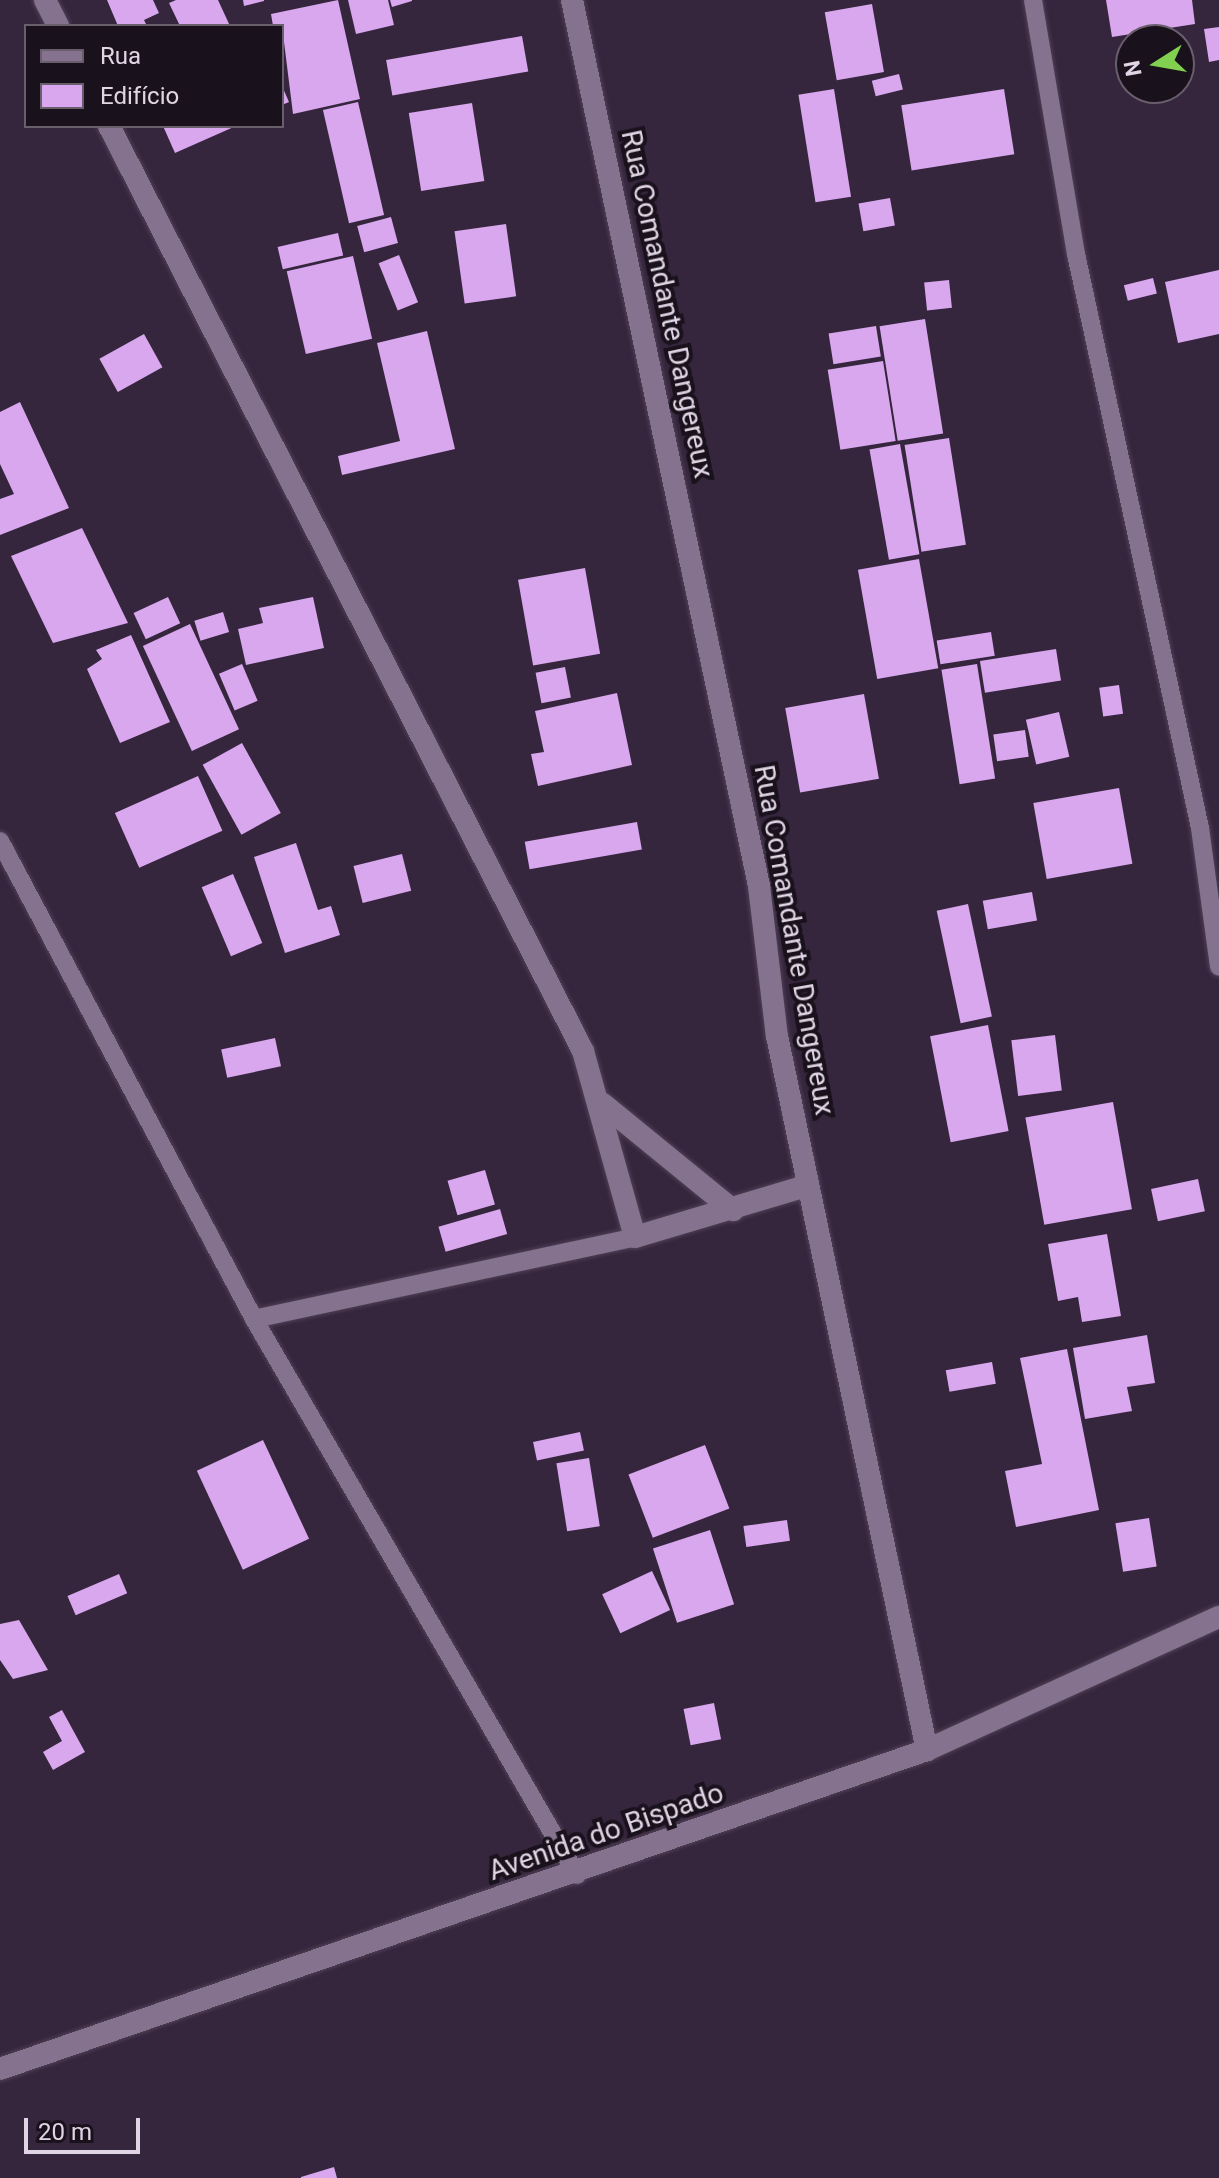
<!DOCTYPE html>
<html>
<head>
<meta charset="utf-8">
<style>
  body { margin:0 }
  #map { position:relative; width:1219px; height:2178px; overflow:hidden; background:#35253d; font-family:Roboto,sans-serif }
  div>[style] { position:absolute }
  .building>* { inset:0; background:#d8a7ee; transform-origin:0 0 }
  .roads { filter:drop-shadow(0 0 2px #504155) drop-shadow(0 0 2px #504155) }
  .service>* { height:18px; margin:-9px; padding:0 9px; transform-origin:9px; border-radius:9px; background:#85728e }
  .minor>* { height:22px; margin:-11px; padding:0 11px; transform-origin:11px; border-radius:11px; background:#85728e }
  .secondary>* { height:22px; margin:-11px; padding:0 11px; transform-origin:11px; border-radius:11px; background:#85728e }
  span { translate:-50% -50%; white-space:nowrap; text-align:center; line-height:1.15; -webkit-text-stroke:8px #19111c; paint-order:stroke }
  .street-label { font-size:28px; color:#e0d5e5 }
  .legend { position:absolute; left:24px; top:24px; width:260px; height:104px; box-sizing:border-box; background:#19111c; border:2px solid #695f6c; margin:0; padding:10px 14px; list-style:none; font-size:24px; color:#e0d5e5 }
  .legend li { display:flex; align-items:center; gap:16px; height:40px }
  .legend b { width:40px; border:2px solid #695f6c }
  .north { position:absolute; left:1115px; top:24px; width:80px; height:80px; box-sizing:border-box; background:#19111c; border:2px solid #695f6c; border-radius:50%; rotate:259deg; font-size:22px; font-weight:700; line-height:32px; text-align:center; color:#e0d5e5 }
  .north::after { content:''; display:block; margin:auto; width:28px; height:36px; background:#82d04f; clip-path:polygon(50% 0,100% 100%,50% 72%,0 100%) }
  .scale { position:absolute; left:24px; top:2118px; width:116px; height:36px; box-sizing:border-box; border:4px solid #e0d5e5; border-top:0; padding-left:10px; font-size:24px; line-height:28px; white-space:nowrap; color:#e0d5e5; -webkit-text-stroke:6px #19111c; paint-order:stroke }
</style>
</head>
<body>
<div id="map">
  <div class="building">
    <div style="clip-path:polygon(107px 0,153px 0,159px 13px,144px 20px,147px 26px,118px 26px)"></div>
    <div style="clip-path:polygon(176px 0,218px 0,230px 26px,180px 26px,169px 3px)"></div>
    <div style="clip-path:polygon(243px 0,264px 0,264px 1px,244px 6px)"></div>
    <div style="clip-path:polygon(338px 0,360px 99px,293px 114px,282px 26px,273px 26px,271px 14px)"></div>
    <div style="clip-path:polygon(348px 0,388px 0,394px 25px,356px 34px)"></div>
    <div style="clip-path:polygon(390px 0,412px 0,412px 1px,392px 7px)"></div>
    <div style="clip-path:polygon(1106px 0,1192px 0,1195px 24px,1112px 37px)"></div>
    <div style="left:872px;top:4px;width:69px;height:48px;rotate:80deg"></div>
    <div style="clip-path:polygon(1219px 27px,1219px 60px,1209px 62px,1204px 29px)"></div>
    <div style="left:522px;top:36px;width:36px;height:138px;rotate:80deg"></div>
    <div style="left:899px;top:74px;width:16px;height:28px;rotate:76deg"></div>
    <div style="clip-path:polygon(282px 86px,289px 102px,282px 105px)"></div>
    <div style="left:834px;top:89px;width:109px;height:36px;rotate:81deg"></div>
    <div style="left:1004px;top:89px;width:66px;height:104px;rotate:81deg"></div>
    <div style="left:358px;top:102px;width:116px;height:36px;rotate:77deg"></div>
    <div style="left:472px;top:103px;width:79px;height:64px;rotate:81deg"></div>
    <div style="clip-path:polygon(163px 126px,236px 126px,175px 153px)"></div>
    <div style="left:890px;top:198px;width:28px;height:32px;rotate:80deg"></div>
    <div style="left:391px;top:217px;width:27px;height:35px;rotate:75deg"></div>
    <div style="left:506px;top:224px;width:73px;height:52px;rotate:82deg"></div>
    <div style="left:338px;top:233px;width:23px;height:62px;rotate:77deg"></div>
    <div style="left:399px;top:255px;width:51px;height:22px;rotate:68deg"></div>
    <div style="left:353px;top:256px;width:85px;height:68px;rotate:77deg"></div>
    <div style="clip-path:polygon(1219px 270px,1219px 334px,1178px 343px,1165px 282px)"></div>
    <div style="left:1153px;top:278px;width:16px;height:30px;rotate:76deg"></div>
    <div style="left:949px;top:280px;width:28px;height:25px;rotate:84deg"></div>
    <div style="left:925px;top:319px;width:116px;height:46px;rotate:81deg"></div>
    <div style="left:876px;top:326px;width:31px;height:48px;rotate:81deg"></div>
    <div style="clip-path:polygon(427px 331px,455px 449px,342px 475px,338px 456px,400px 441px,377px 343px)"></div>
    <div style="left:144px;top:334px;width:38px;height:51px;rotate:61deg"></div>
    <div style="left:883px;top:361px;width:81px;height:56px;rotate:81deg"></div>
    <div style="clip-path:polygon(20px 402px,69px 508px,0 535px,0 499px,14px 494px,0 464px,0 412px)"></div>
    <div style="left:949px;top:438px;width:108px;height:45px;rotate:81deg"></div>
    <div style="left:900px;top:444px;width:112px;height:31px;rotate:80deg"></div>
    <div style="clip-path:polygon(82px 528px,128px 623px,53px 643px,11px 556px)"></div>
    <div style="left:919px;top:559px;width:111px;height:62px;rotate:80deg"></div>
    <div style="left:585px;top:568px;width:87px;height:68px;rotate:80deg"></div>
    <div style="left:168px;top:597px;width:29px;height:38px;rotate:65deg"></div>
    <div style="clip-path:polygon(313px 597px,324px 648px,246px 665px,238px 629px,263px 623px,259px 608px)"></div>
    <div style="left:223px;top:612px;width:21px;height:30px;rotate:73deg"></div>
    <div style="left:190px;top:624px;width:116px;height:52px;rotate:65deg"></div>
    <div style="left:991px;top:632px;width:24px;height:55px;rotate:81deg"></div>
    <div style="clip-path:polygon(131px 635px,170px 722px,120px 743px,87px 669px,102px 659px,96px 650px)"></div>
    <div style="left:1056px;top:649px;width:32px;height:77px;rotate:81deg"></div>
    <div style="left:242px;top:664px;width:40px;height:25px;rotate:67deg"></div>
    <div style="left:977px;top:664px;width:116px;height:36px;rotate:81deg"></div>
    <div style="left:565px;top:667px;width:31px;height:30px;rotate:79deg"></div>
    <div style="left:1119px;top:685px;width:29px;height:20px;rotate:82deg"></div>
    <div style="clip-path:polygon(617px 693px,632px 765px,538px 786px,531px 754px,544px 752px,535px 711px)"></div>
    <div style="left:864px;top:694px;width:86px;height:80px;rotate:80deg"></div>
    <div style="left:1059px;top:712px;width:46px;height:34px;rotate:77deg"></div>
    <div style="left:1025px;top:730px;width:27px;height:32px;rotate:82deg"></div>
    <div style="left:242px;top:743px;width:80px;height:45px;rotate:61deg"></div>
    <div style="left:198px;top:776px;width:60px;height:91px;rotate:66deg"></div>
    <div style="left:1119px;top:788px;width:77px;height:87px;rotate:80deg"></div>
    <div style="left:637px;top:822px;width:28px;height:114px;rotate:80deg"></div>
    <div style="clip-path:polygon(296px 843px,318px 910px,331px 906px,340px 935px,285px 953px,254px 857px)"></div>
    <div style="left:402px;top:854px;width:38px;height:50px;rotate:76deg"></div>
    <div style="left:233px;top:874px;width:75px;height:34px;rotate:67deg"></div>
    <div style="left:1032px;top:892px;width:29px;height:50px;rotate:80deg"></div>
    <div style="left:968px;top:904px;width:115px;height:32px;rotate:78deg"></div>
    <div style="left:988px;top:1025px;width:108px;height:59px;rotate:79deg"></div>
    <div style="left:1055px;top:1035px;width:56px;height:44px;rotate:83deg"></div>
    <div style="left:275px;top:1038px;width:29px;height:55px;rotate:78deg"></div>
    <div style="left:1113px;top:1102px;width:109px;height:89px;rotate:80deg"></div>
    <div style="left:485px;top:1170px;width:36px;height:39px;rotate:74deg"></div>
    <div style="left:1198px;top:1179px;width:33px;height:48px;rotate:78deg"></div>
    <div style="left:500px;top:1209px;width:26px;height:64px;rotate:74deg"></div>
    <div style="clip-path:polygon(1107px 1234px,1121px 1316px,1082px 1322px,1078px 1297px,1058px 1301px,1048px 1244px)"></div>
    <div style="clip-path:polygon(1147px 1335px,1155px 1383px,1127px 1387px,1132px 1411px,1085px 1419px,1073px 1348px)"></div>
    <div style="clip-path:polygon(1067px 1349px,1099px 1510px,1016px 1527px,1005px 1471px,1042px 1464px,1020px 1358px)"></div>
    <div style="left:992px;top:1362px;width:22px;height:47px;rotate:80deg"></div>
    <div style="left:580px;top:1432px;width:19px;height:48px;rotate:78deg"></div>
    <div style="left:263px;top:1440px;width:109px;height:73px;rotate:65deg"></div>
    <div style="left:705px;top:1445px;width:68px;height:82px;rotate:69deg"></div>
    <div style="left:589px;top:1458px;width:69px;height:33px;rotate:81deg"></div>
    <div style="left:1149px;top:1518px;width:49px;height:34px;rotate:81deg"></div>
    <div style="left:787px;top:1520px;width:21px;height:44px;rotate:82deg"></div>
    <div style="left:710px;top:1530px;width:78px;height:60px;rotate:72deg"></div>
    <div style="left:652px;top:1571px;width:43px;height:55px;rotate:65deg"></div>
    <div style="left:119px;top:1574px;width:21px;height:56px;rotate:67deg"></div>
    <div style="clip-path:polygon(19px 1620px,48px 1670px,13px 1679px,0 1660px,0 1624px)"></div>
    <div style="left:714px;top:1703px;width:37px;height:31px;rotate:79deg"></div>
    <div style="clip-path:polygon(62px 1710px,85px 1752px,53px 1770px,43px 1752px,62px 1741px,49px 1717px)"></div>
    <div style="clip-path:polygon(334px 2167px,337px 2178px,301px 2178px,301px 2177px)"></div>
  </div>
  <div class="roads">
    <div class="service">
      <div style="left:1033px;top:0;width:258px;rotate:80.4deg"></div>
      <div style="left:1076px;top:254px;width:587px;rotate:77.81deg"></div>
      <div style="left:1200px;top:828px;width:140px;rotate:82.2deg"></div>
      <div style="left:0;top:841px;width:541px;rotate:62.01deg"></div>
      <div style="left:254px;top:1319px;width:643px;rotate:59.85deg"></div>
      <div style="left:254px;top:1319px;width:390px;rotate:-12.1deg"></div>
    </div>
    <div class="minor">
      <div style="left:45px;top:0;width:29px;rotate:63deg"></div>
      <div style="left:572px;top:0;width:906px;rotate:78.08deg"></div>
      <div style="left:759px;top:886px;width:151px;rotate:83.2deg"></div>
      <div style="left:777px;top:1036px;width:730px;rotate:78.14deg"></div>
      <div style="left:109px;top:126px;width:1039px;rotate:62.87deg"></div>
      <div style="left:583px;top:1051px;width:193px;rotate:74.4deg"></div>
      <div style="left:635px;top:1237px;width:178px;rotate:-16.6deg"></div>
      <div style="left:603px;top:1104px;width:168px;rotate:39.2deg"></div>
    </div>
    <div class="secondary">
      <div style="left:0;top:2069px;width:980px;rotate:-18.99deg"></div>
      <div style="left:927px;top:1750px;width:321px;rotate:-24.5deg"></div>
    </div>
  </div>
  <div class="street-label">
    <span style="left:667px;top:304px;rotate:78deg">Rua Comandante Dangereux</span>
    <span style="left:794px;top:940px;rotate:80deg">Rua Comandante Dangereux</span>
    <span style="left:606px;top:1832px;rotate:-19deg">Avenida do Bispado</span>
  </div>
  <ul class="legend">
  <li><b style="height:10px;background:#85728e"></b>Rua</li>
  <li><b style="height:22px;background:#d8a7ee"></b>Edifício</li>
  </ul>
  <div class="north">N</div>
  <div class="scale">20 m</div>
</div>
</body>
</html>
